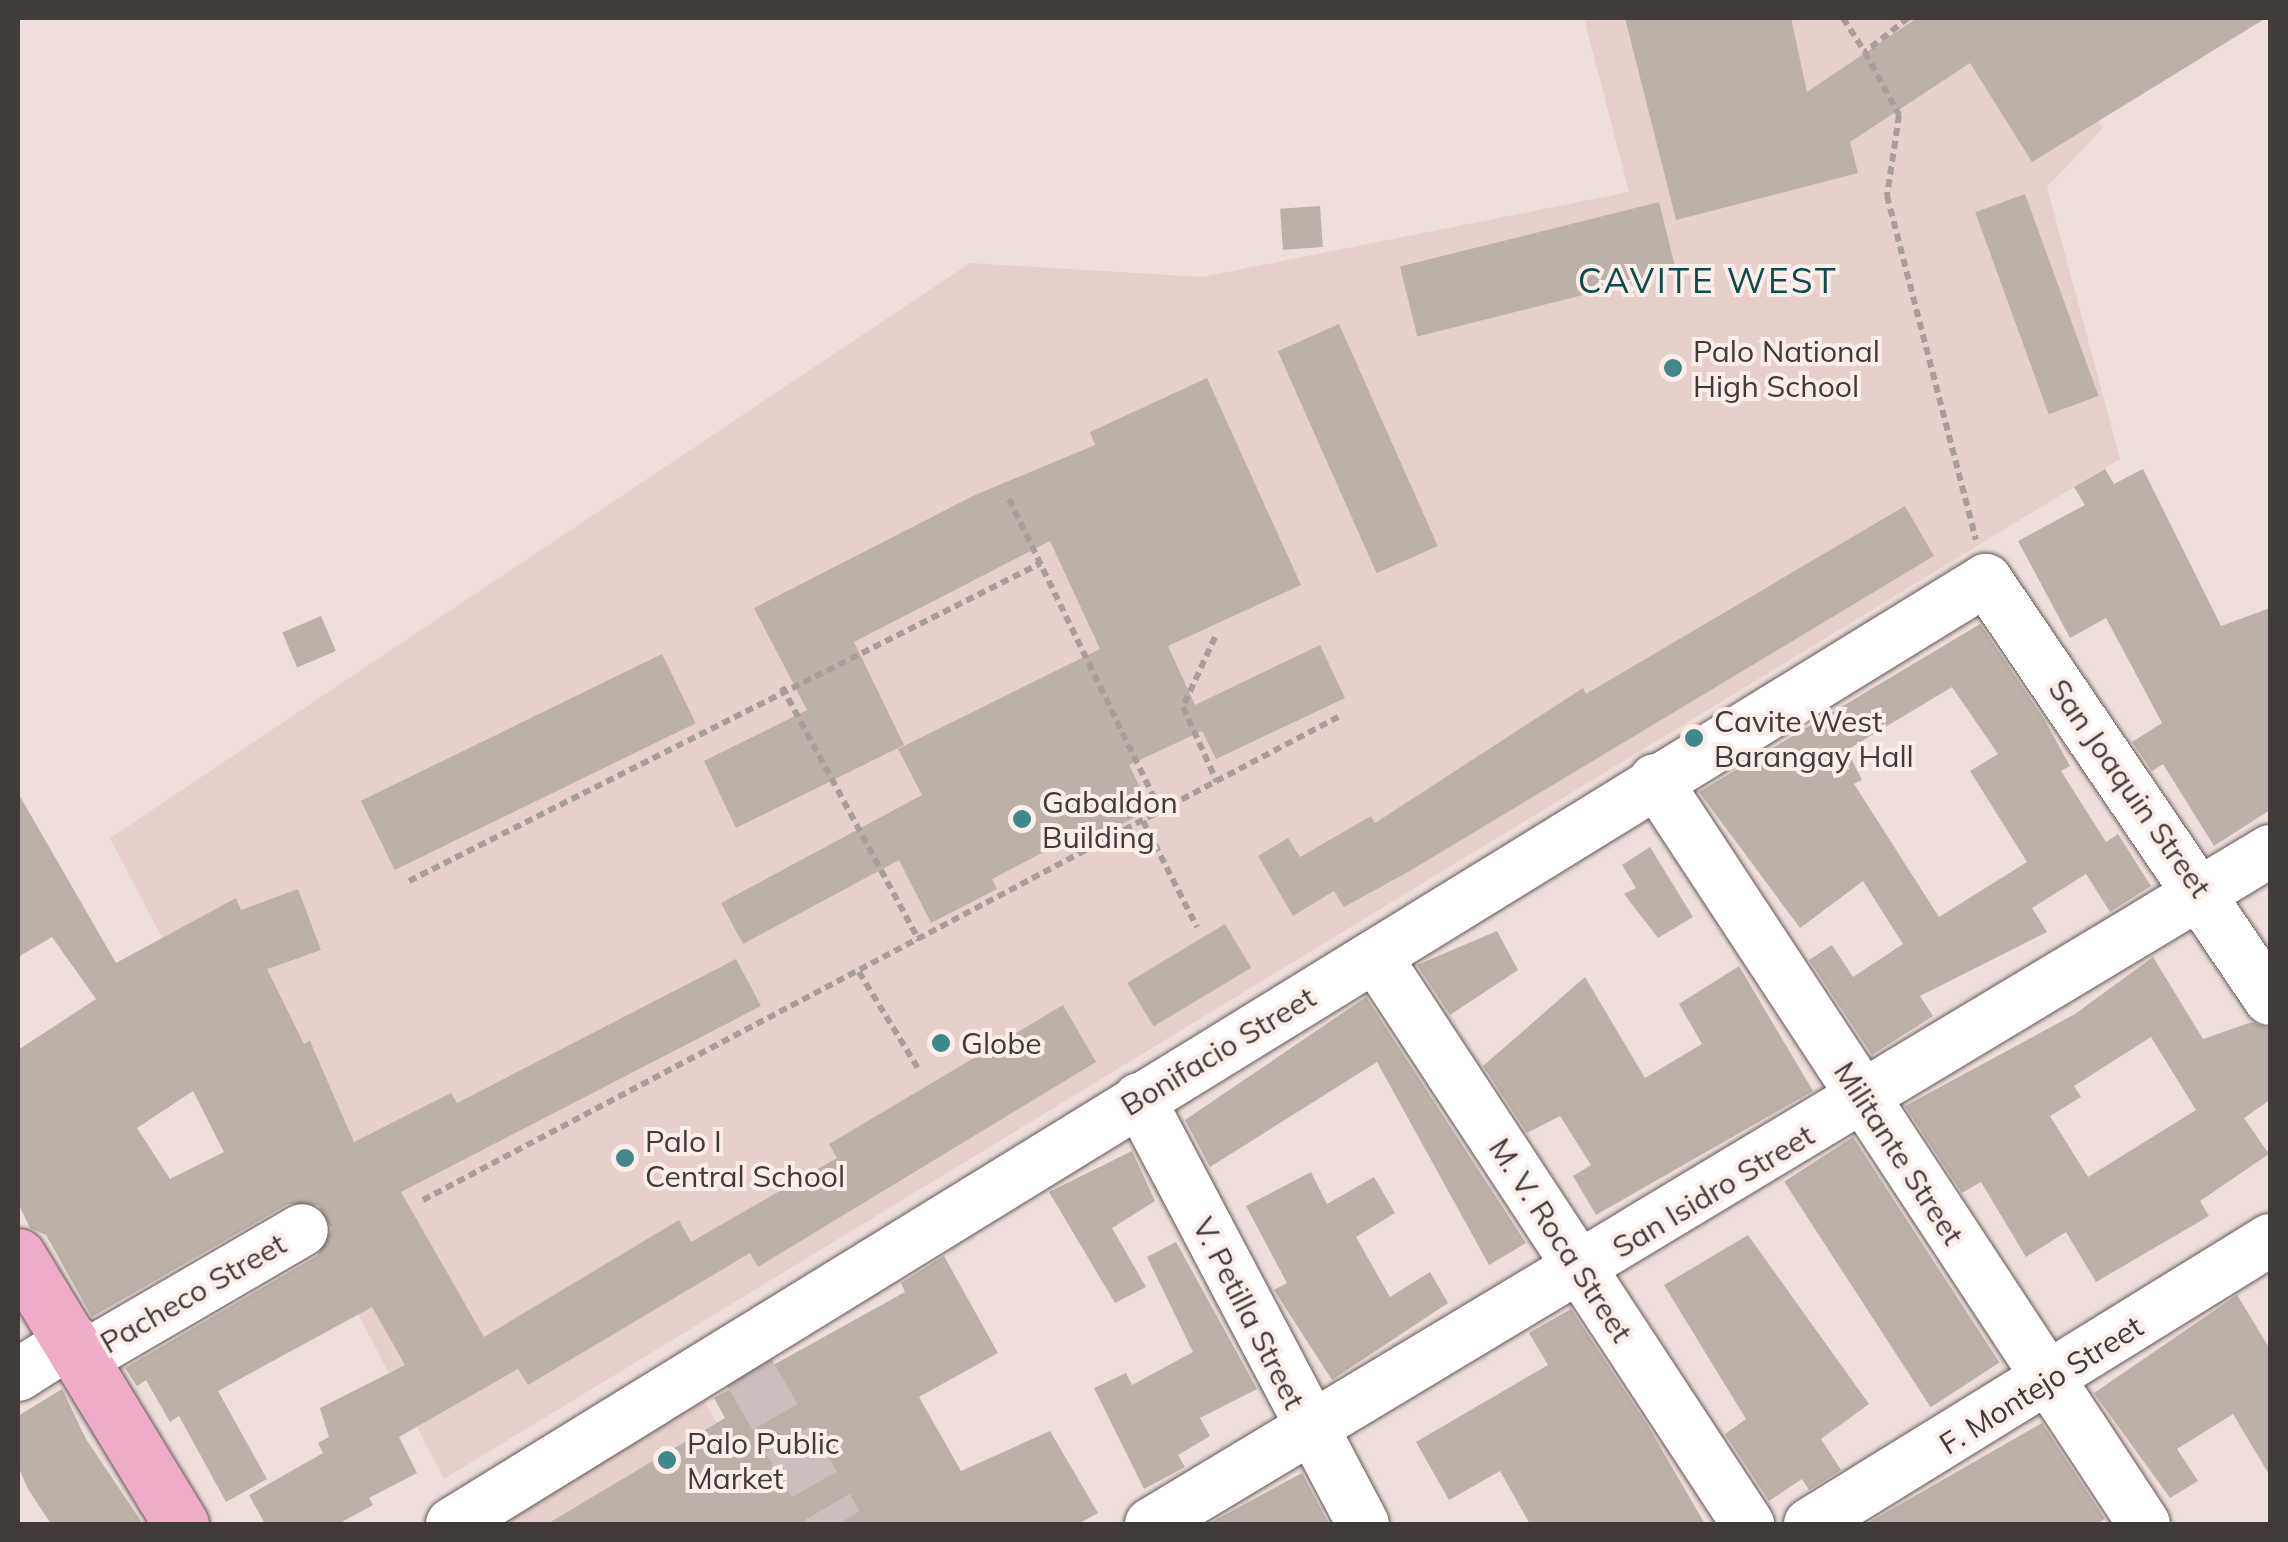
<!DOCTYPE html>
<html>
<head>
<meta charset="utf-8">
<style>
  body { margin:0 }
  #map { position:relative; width:2288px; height:1542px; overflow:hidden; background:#eedfdd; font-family:Mulish,sans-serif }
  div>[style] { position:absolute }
  .built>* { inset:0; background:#e6d0cc }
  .building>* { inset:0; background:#bbb1a9; transform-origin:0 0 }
  .minor-tunnel>* { height:52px; margin-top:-26px; transform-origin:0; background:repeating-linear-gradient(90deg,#cbbebc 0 52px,transparent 0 78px) }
  .path>* { height:6px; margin-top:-3px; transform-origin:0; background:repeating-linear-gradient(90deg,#a89d9b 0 8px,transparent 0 13px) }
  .roads { filter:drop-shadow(0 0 2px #635756) drop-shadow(0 0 2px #635756) }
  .minor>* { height:52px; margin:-26px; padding:0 26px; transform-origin:26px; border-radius:26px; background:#fff }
  .major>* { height:55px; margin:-27.5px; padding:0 27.5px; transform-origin:27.5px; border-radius:27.5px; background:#efacc9 }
  .dots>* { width:28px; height:28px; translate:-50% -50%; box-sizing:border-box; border:5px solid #fbedea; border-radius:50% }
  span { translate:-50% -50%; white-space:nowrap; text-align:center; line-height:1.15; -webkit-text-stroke:8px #fbedea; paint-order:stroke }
  .poi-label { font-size:30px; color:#403a39 }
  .left { translate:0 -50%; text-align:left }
  .street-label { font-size:30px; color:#403a39 }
  .quarter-label { font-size:35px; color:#0b4b4c; letter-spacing:2.5px }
  .frame { position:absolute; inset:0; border:20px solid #403a39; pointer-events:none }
</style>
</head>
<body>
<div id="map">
  <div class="built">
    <div style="clip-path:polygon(1584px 18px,2060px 18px,2045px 42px,2103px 128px,2047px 187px,2120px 459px,444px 1479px,110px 838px,970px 263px,1202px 277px,1629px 192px)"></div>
    <div style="clip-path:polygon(701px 1395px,774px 1524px,493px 1524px)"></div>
  </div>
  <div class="building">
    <div style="clip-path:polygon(1625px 18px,1791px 18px,1807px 92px,1917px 18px,2266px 18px,2032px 162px,1970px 63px,1850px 142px,1858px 173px,1676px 220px)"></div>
    <div style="left:2025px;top:194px;width:215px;height:53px;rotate:70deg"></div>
    <div style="left:1659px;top:202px;width:72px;height:267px;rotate:76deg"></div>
    <div style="left:1320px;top:206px;width:41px;height:40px;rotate:86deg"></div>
    <div style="left:1339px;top:324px;width:243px;height:67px;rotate:66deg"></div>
    <div style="clip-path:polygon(1207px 378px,1301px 585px,1168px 646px,1195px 705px,1320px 645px,1345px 698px,1216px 759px,1202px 731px,1129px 765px,1151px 809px,1093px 839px,1088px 829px,992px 879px,997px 889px,931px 923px,899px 860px,743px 944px,721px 903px,922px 795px,898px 749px,1100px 649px,1050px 541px,854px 642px,904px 745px,736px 828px,704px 761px,807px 710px,754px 608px,975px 495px,1095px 445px,1090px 432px)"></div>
    <div style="clip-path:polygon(2105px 469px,2114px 484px,2143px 469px,2221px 626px,2270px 608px,2270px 810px,2214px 846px,2163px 764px,2152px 771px,2132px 742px,2162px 723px,2106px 618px,2070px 638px,2018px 541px,2085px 505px,2074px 487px)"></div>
    <div style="clip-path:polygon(1905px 506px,1934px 556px,1408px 872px,1344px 907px,1334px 891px,1293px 916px,1258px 856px,1288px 838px,1300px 857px,1371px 816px,1375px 823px,1583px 688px,1586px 694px)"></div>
    <div style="left:321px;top:616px;width:38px;height:42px;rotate:67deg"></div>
    <div style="clip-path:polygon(evenodd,1980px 624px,2044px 719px,2070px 766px,2061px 771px,2106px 842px,2118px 834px,2151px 886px,2110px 912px,2086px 874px,2032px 908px,2047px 932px,1920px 996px,1933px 1016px,1872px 1055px,1809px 960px,1832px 945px,1853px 977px,1903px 944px,1863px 881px,1800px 928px,1699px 792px,1980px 624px,1952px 687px,1998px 754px,1970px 771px,2027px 862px,1939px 917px,1854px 784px,1862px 780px,1847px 750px,1952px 687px)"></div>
    <div style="left:662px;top:654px;width:77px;height:335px;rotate:64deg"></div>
    <div style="clip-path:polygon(evenodd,18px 793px,116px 963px,236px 898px,241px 910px,298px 889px,321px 950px,267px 969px,304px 1044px,310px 1041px,354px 1142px,451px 1093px,457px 1103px,736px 959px,761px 1006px,401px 1192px,484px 1337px,679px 1220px,691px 1242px,837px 1158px,829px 1144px,1063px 1005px,1096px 1062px,758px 1267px,750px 1253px,528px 1385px,518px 1369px,399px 1437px,417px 1473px,369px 1498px,373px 1505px,338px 1524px,265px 1524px,249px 1495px,323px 1453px,318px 1443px,329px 1437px,320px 1408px,405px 1365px,372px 1307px,218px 1391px,267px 1479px,226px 1502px,179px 1416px,170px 1422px,146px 1380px,137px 1386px,125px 1368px,317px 1256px,332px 1229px,318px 1205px,288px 1204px,92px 1317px,46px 1235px,30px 1228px,18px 1203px,18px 1050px,96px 999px,52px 937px,18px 957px,18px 793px,193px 1091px,224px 1152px,170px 1179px,137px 1128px,193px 1091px)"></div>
    <div style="clip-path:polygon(1650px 847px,1693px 917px,1658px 938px,1624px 894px,1636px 888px,1622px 865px)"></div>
    <div style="left:1225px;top:924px;width:51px;height:114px;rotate:59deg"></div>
    <div style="clip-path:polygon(1497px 931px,1518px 970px,1450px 1015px,1417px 965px)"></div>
    <div style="clip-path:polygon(evenodd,2153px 957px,2203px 1039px,2252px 1022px,2270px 1029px,2270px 1100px,2244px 1118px,2269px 1154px,2200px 1201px,2209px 1216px,2096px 1282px,2066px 1232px,2026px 1257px,1981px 1182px,1962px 1193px,1905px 1106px,2075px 1014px,2153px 957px,2151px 1037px,2196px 1110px,2088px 1177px,2050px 1116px,2081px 1097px,2074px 1086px,2151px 1037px)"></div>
    <div style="clip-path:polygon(1739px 966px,1813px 1091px,1596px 1215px,1573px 1176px,1591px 1165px,1560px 1116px,1527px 1133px,1483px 1066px,1585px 977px,1645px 1078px,1702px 1044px,1679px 1004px)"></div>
    <div style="clip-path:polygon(1366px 997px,1526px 1243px,1489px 1265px,1377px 1062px,1210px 1167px,1185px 1120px)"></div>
    <div style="left:1853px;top:1137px;width:269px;height:82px;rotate:57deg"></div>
    <div style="clip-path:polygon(1132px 1151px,1155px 1201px,1112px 1228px,1146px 1287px,1115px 1303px,1049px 1192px)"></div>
    <div style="clip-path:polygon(1311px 1172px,1327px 1204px,1374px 1177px,1395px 1213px,1356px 1237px,1390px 1297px,1430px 1272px,1448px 1303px,1332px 1380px,1274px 1290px,1287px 1283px,1246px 1206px)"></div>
    <div style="clip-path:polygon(1748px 1235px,1869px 1404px,1821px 1439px,1841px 1470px,1809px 1490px,1802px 1479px,1769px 1501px,1725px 1434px,1746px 1419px,1664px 1285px)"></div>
    <div style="clip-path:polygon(1176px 1242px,1257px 1389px,1200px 1418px,1210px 1436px,1178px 1455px,1185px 1467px,1144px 1489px,1094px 1388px,1126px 1373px,1132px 1385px,1193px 1352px,1147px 1257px)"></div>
    <div style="clip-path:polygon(944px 1256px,998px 1353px,919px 1397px,961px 1471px,1050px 1431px,1098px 1513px,1078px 1524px,547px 1524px,725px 1418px,714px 1398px,905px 1292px,901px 1283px)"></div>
    <div style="clip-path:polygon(2237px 1295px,2270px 1349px,2270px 1476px,2233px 1414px,2177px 1449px,2198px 1481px,2170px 1498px,2094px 1393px)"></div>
    <div style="clip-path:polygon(1571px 1309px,1648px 1426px,1705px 1524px,1530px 1524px,1500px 1471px,1449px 1500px,1416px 1442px,1548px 1365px,1529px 1333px)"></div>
    <div style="clip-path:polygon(62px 1389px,86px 1439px,143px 1524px,51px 1524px,28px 1489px,18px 1466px,18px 1416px)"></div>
    <div style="clip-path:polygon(2042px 1423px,2105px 1519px,2096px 1524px,1866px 1524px)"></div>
    <div style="clip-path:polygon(1302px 1473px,1329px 1524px,1208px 1524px,1219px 1518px)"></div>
  </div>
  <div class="minor-tunnel">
    <div style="left:749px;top:1372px;width:176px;rotate:59.9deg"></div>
  </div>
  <div class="path">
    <div style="left:1843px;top:18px;width:40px;rotate:57.1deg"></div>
    <div style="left:1908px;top:18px;width:55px;rotate:141.7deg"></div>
    <div style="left:1865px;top:52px;width:72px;rotate:61.6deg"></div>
    <div style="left:1899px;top:115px;width:82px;rotate:98.4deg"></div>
    <div style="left:1887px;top:196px;width:355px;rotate:75.5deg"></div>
    <div style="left:1009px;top:499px;width:348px;rotate:64.1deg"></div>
    <div style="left:1215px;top:637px;width:77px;rotate:114.6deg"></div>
    <div style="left:1183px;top:707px;width:82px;rotate:65.6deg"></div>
    <div style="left:782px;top:687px;width:288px;rotate:61.6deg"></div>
    <div style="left:1143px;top:821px;width:119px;rotate:63deg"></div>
    <div style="left:409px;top:881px;width:707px;rotate:-26.71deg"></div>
    <div style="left:859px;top:972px;width:115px;rotate:58.5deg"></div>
    <div style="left:423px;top:1200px;width:1035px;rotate:-27.83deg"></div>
  </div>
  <div class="roads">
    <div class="minor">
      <div style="left:1655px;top:780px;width:890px;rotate:56.68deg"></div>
      <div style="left:1375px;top:956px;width:680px;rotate:56.71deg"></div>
      <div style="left:1139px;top:1099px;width:480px;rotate:62.2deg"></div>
      <div style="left:84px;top:1357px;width:252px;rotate:-30.2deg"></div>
      <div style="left:18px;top:1375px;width:65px;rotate:-32.5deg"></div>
      <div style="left:452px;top:1524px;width:1801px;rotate:-31.61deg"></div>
      <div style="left:1986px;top:580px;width:506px;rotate:55.87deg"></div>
      <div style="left:1151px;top:1524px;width:1306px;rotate:-31.02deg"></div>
      <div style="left:1810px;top:1524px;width:541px;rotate:-31.69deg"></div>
    </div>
    <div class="major">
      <div style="left:18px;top:1256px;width:314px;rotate:58.7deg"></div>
    </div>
  </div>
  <div class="dots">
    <div style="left:1673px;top:368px;background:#408889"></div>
    <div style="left:1694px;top:738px;background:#408889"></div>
    <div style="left:1022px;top:819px;background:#408889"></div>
    <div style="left:941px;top:1043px;background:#408889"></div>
    <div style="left:625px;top:1158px;background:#408889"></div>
    <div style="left:667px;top:1460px;background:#408889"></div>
  </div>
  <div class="poi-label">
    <span class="left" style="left:1693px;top:368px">Palo National<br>High School</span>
    <span class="left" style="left:1714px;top:738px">Cavite West<br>Barangay Hall</span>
    <span class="left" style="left:1042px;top:819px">Gabaldon<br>Building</span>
    <span class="left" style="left:961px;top:1043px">Globe</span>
    <span class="left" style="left:645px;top:1158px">Palo I<br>Central School</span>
    <span class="left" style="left:687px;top:1460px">Palo Public<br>Market</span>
  </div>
  <div class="street-label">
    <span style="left:2130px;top:788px;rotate:55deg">San Joaquin Street</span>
    <span style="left:1218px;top:1051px;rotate:-31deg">Bonifacio Street</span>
    <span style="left:1899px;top:1153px;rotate:57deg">Militante Street</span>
    <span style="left:1713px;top:1191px;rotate:-31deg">San Isidro Street</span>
    <span style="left:1561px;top:1240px;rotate:57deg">M. V. Roca Street</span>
    <span style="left:193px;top:1293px;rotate:-30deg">Pacheco Street</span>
    <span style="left:1249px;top:1313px;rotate:63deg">V. Petilla Street</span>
    <span style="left:2041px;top:1385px;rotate:-32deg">F. Montejo Street</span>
  </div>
  <div class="quarter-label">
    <span style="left:1708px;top:280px">CAVITE WEST</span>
  </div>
  <div class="frame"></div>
</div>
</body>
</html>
